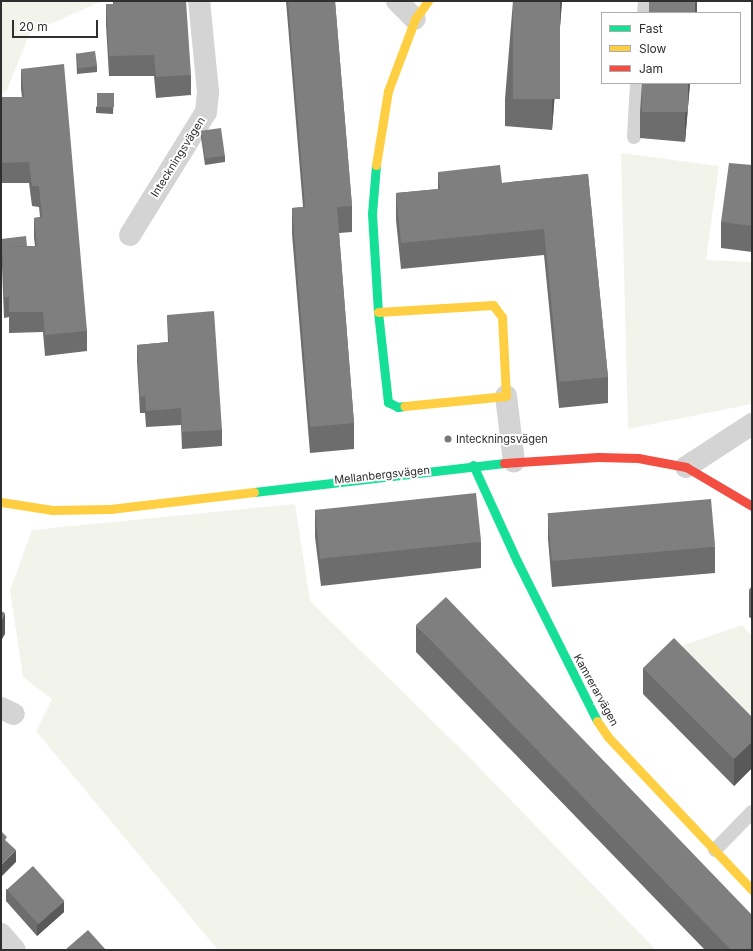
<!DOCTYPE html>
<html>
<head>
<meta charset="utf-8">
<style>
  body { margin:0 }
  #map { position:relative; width:753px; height:951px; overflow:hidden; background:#fff; font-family:Inter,sans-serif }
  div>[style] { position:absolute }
  .green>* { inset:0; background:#f2f4ec }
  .lane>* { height:14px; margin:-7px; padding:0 7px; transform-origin:7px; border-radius:7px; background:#d4d4d4 }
  .street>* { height:22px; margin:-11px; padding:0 11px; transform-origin:11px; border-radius:11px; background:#d4d4d4 }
  .fast>* { height:9px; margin:-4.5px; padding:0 4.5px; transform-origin:4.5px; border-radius:4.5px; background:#16e098 }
  .slow>* { height:9px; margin:-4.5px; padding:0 4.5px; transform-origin:4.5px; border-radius:4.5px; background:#ffcf43 }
  .jam>* { height:9px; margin:-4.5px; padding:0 4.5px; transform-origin:4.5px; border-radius:4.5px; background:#f24e42 }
  .wall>* { inset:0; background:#6d6d6d }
  .shaded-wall>* { inset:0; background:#595959; transform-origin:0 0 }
  .building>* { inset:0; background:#7f7f7f; transform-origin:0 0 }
  .dots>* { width:11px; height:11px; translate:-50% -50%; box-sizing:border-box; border:2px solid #fff; border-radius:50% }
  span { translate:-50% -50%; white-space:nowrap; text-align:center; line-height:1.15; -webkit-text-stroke:4px #fff; paint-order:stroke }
  .street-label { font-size:11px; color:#2f2f2f }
  .poi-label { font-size:11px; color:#2f2f2f }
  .left { translate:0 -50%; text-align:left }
  .frame { position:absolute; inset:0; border:2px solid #2f2f2f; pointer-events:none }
  .legend { position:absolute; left:601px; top:12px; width:140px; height:72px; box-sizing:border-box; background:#fff; border:1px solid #acacac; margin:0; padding:5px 7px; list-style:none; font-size:12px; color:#2f2f2f }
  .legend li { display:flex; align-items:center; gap:8px; height:20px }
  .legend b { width:20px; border:1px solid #acacac }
  .scale { position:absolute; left:12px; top:20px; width:86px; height:18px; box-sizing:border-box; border:2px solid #2f2f2f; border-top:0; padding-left:5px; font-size:12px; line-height:14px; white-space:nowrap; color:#2f2f2f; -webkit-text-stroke:3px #fff; paint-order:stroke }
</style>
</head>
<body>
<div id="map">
  <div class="green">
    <div style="clip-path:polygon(1px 1px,102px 1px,30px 33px,7px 90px,1px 95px)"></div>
    <div style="clip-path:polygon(621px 153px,719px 166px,706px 260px,752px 262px,752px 404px,628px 429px)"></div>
    <div style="clip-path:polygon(295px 504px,310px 601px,468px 756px,656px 950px,218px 950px,36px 731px,52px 699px,23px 677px,10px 590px,32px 530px)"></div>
    <div style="clip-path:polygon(742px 625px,752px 636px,752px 724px,664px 652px)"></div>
  </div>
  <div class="lane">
    <div style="left:644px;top:13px;width:12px;rotate:-85deg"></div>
    <div style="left:634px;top:137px;width:54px;rotate:-86.8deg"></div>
    <div style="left:715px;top:850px;width:53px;rotate:-45.8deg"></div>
  </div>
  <div class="street">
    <div style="left:397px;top:1px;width:25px;rotate:45deg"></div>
    <div style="left:130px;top:235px;width:145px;rotate:-58.3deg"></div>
    <div style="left:206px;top:112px;width:20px;rotate:-84deg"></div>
    <div style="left:208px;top:92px;width:91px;rotate:-95.6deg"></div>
    <div style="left:506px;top:396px;width:66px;rotate:83.1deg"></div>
    <div style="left:686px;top:467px;width:79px;rotate:-33.1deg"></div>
    <div style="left:1px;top:708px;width:14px;rotate:25deg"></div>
    <div style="left:1px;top:934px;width:21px;rotate:49deg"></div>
  </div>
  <div class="fast">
    <div style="left:376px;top:165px;width:49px;rotate:94.7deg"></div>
    <div style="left:372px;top:214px;width:98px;rotate:86.5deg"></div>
    <div style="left:378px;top:312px;width:91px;rotate:83.7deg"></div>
    <div style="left:388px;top:402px;width:11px;rotate:27deg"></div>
    <div style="left:398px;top:407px;width:6px;rotate:-9deg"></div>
    <div style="left:473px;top:465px;width:106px;rotate:65.4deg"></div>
    <div style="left:517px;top:561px;width:179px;rotate:63.4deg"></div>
    <div style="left:254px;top:492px;width:252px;rotate:-6.6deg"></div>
  </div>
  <div class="slow">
    <div style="left:376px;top:165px;width:75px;rotate:-80.8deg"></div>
    <div style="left:388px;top:91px;width:77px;rotate:-69.4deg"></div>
    <div style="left:415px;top:19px;width:22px;rotate:-54deg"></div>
    <div style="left:378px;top:312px;width:115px;rotate:-3.5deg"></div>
    <div style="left:493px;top:305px;width:15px;rotate:53deg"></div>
    <div style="left:502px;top:317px;width:79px;rotate:87.1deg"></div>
    <div style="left:506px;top:396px;width:102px;rotate:174.4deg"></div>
    <div style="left:1px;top:502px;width:52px;rotate:8.9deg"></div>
    <div style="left:52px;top:510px;width:58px;rotate:-1deg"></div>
    <div style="left:110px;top:509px;width:145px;rotate:-6.7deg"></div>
    <div style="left:597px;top:721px;width:19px;rotate:55deg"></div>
    <div style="left:608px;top:737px;width:210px;rotate:46.7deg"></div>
  </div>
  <div class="jam">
    <div style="left:504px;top:463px;width:94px;rotate:-3.7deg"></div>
    <div style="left:598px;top:457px;width:40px;rotate:1.4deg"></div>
    <div style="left:638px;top:458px;width:49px;rotate:10.6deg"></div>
    <div style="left:686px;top:467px;width:77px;rotate:30.6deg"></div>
  </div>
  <div class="wall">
    <div style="clip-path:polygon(113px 1px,191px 75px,191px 95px,156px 98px,154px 76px,109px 76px,106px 25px,106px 4px,113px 4px)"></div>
    <div style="clip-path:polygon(286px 1px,335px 1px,352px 206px,352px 232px,339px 233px,354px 423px,354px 449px,310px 453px,292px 234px,292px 208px,303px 207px)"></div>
    <div style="clip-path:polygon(513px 1px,562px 1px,552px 130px,505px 126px,505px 99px)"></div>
    <div style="clip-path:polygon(76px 53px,97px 66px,97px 72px,77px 74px)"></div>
    <div style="clip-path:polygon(21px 69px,87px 331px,87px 351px,45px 356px,43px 332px,9px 333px,9px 317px,4px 318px,2px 265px,1px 254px,1px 239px,27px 246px,35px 246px,34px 238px,34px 218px,40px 217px,39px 207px,32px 206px,29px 183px,1px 183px,1px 97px,22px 97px,21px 89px)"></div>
    <div style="clip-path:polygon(642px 83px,690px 83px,685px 142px,640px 138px,640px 112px)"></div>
    <div style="clip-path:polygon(114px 93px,113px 114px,96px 113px,96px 107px)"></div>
    <div style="clip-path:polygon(201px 131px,225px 156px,225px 162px,205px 165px,201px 137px)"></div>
    <div style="clip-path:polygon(752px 165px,752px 252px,721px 248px,721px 222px)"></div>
    <div style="clip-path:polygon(438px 172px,502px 183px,588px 174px,608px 377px,608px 403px,559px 408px,544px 255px,401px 269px,396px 220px,396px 193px,438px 189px)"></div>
    <div style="clip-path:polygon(167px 315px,222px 430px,222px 446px,182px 449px,181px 425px,146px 427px,145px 413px,140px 413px,137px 361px,137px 345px,168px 342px)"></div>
    <div style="clip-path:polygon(315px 511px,481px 542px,481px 568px,321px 586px,315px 537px)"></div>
    <div style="clip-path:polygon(548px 513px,715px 547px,715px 573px,552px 587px,548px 539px)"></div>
    <div style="clip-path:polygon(752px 586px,752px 619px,749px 617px,749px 590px)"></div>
    <div style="clip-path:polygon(416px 625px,752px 950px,705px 950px,416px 652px)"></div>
    <div style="clip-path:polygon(643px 668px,752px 717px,752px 768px,734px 786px,643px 694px)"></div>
    <div style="clip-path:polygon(6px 889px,64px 912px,37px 936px,6px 901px)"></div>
  </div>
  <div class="shaded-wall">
    <div style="clip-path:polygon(560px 1px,562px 1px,552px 130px,552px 103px)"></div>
    <div style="left:695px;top:1px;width:2px;height:12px"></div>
    <div style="clip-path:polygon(688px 83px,690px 83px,685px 142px,685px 116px)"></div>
    <div style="clip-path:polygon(5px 613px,5px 634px,1px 641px,1px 621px)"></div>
    <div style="clip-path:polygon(752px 742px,752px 768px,734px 786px,734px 759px)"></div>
    <div style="clip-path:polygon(16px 850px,16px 862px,1px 877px,1px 865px)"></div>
    <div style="clip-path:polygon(64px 901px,64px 912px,37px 936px,37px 925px)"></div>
  </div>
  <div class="building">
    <div style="clip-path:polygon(114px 1px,186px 1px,191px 75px,156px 77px,154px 55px,109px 56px,106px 4px,114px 4px)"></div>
    <div style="clip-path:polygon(288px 1px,335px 1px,352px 206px,337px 207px,354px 423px,310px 427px,292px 208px,305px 207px)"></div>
    <div style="left:513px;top:1px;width:47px;height:98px"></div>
    <div style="left:649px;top:1px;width:46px;height:12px"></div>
    <div style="left:95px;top:51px;width:15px;height:19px;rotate:82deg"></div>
    <div style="clip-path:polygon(64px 64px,87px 331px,45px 335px,43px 312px,9px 312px,9px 297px,4px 297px,2px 247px,37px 246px,34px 218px,42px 217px,39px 186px,32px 186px,29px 162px,1px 163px,1px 97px,24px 97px,21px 69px)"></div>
    <div style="left:642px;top:83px;width:46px;height:29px"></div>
    <div style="left:97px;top:93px;width:17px;height:14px"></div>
    <div style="left:221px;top:128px;width:28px;height:20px;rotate:82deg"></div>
    <div style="clip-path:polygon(729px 163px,752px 165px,752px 226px,721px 222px)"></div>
    <div style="clip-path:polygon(500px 165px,502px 183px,588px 174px,608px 377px,559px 382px,544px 229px,401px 243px,396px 193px,440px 189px,438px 172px)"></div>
    <div style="clip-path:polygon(26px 236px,27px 246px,2px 247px,2px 259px,1px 248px,1px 239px)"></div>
    <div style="clip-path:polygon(214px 311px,222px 430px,182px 432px,181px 408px,146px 411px,145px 396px,140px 397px,137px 345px,169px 342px,167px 315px)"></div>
    <div style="left:476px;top:493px;width:49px;height:162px;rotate:84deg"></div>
    <div style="left:711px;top:499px;width:48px;height:164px;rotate:85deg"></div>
    <div style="clip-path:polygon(752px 586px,752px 592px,749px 590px)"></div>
    <div style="clip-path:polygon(446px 597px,752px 915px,752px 950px,731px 950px,416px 625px)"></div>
    <div style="clip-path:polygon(1px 611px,5px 613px,1px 621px)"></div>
    <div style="clip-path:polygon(674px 638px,752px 717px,752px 742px,734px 759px,643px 668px)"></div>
    <div style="clip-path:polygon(1px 831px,7px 837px,5px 840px,16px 850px,1px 865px)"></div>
    <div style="left:33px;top:866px;width:47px;height:35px;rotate:48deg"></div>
    <div style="clip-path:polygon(88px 930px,106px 950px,65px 950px)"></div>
  </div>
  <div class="dots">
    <div style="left:448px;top:439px;background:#787878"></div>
  </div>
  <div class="street-label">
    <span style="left:178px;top:157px;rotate:-58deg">Inteckningsvägen</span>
    <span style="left:382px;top:475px;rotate:-6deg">Mellanbergsvägen</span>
    <span style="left:596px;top:690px;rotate:61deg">Kamrerarvägen</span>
  </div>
  <div class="poi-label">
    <span class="left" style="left:456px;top:439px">Inteckningsvägen</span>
  </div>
  <div class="frame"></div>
  <ul class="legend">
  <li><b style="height:5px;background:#16e098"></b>Fast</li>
  <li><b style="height:5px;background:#ffcf43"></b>Slow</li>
  <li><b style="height:5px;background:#f24e42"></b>Jam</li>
  </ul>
  <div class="scale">20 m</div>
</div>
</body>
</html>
